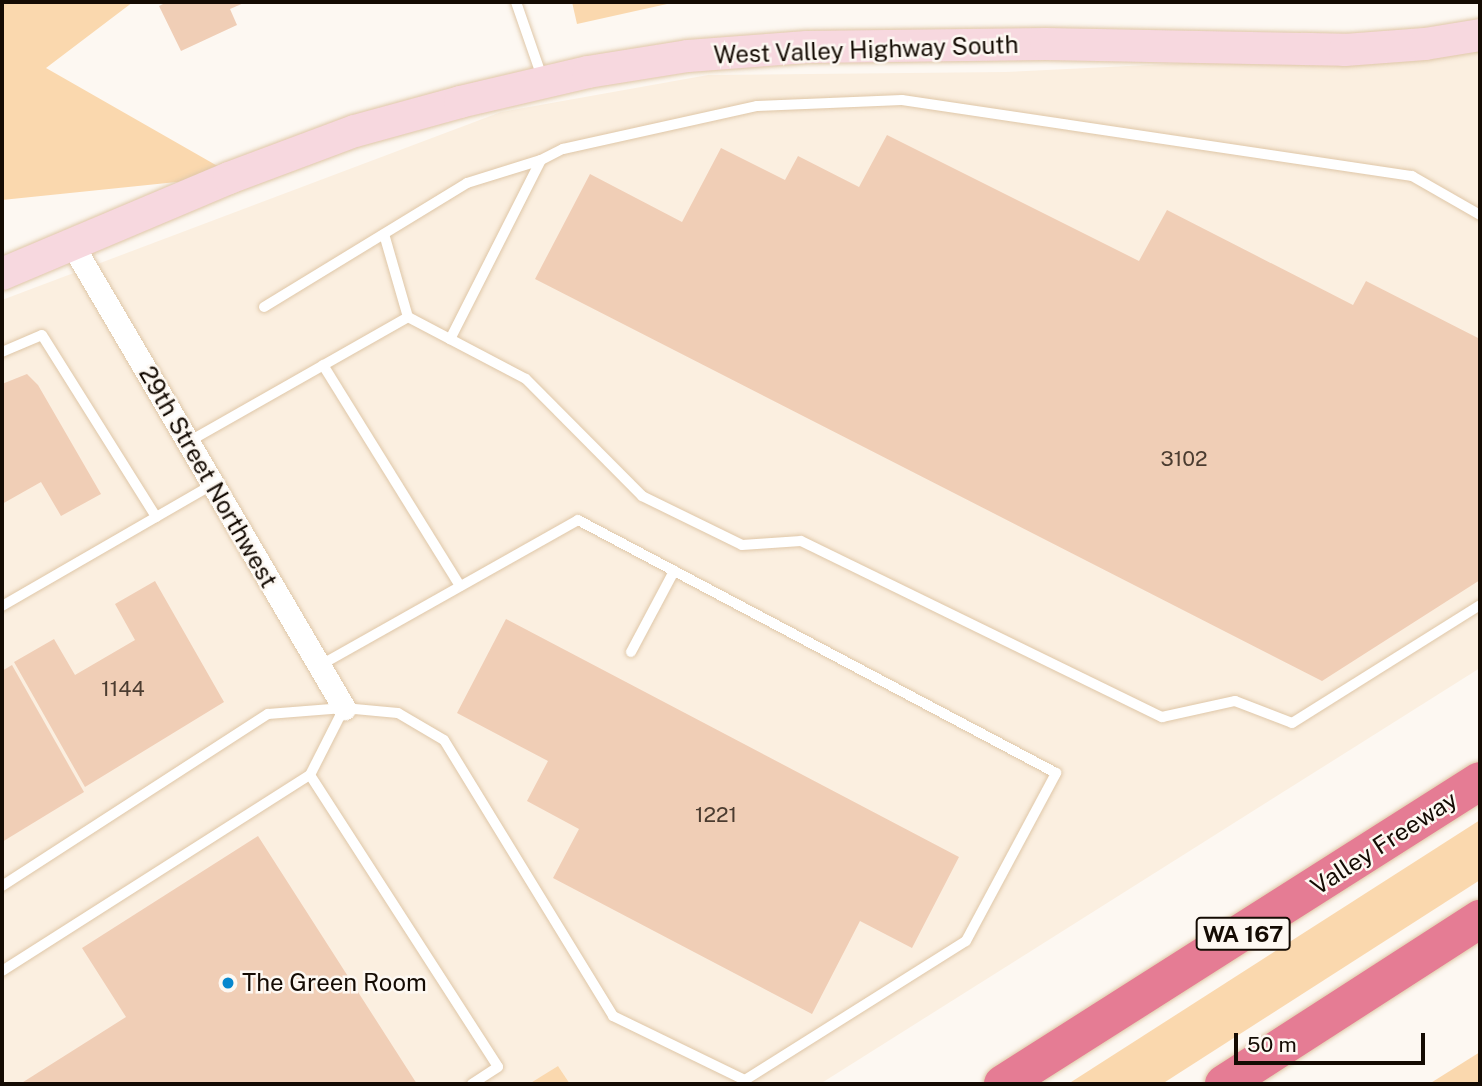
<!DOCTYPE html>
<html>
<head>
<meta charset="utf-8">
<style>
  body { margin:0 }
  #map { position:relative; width:1482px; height:1086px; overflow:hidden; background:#fdf8f2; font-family:"Public Sans",sans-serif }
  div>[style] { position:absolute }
  .built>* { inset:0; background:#fbefe0 }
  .green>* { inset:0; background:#fad8ae }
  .building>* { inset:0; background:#f0ceb6 }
  .roads { filter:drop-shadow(0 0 2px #dfc7a8) drop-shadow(0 0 2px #dfc7a8) }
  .service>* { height:10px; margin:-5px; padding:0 5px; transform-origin:5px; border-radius:5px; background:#fff }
  .minor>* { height:23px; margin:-11.5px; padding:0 11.5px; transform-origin:11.5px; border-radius:11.5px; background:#fff }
  .secondary>* { height:32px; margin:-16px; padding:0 16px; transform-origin:16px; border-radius:16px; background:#f7d8df }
  .motorway>* { height:38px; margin:-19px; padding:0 19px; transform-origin:19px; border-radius:19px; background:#e57c94 }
  .dots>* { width:19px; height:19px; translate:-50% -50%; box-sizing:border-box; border:4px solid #fdf8f2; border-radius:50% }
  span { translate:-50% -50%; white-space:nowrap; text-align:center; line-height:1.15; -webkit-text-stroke:5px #fdf8f2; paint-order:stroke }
  .number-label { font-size:21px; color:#4b3c30 }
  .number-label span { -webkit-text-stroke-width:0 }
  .shield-label span { padding:2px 5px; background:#fdf8f2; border:2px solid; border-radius:5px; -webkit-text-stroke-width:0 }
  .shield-label { font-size:23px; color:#140b03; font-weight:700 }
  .street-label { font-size:24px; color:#140b03 }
  .poi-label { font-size:24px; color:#140b03 }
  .left { translate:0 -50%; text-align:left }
  .frame { position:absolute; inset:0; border:4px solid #140b03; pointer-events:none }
  .scale { position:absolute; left:1234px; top:1033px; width:191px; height:32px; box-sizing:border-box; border:4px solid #140b03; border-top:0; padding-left:9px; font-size:21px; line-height:24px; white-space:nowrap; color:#140b03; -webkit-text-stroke:5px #fdf8f2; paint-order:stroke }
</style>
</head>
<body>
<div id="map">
  <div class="built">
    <div style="clip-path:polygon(1480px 49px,1480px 668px,820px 1084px,570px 1084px,558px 1066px,531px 1084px,2px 1084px,2px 300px,501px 112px,708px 75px,1006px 72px)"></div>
  </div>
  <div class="green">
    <div style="clip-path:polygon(2px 2px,133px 2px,46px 68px,235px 176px,2px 200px)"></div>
    <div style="clip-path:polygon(572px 2px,676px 2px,577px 24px)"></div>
    <div style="clip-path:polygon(1480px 820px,1480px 880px,1162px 1084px,1068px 1084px)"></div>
    <div style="clip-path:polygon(1480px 1052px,1480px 1084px,1429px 1084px)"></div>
    <div style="clip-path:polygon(558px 1066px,570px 1084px,529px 1084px)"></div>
  </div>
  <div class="building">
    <div style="clip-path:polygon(167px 2px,246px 2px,230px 9px,237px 25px,181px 51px,159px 6px)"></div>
    <div style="clip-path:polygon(887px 135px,1139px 261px,1167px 210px,1353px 305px,1366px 281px,1480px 339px,1480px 580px,1322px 681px,535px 279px,590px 174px,682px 222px,721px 148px,785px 180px,798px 156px,859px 187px)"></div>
    <div style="clip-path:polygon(27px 374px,38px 385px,101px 494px,61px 516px,41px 482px,2px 504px,2px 384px)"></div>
    <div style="clip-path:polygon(155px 581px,224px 702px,85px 787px,14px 662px,54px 639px,75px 675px,135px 640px,115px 604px)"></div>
    <div style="clip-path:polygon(506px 619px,959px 857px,912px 948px,860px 921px,812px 1014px,553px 878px,579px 829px,527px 801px,548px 761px,457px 713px)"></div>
    <div style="clip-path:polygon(12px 665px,84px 792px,2px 842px,2px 671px)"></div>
    <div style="clip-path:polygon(258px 836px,417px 1084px,20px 1084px,126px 1017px,82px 948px)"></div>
  </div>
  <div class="roads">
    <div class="service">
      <div style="left:516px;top:2px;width:83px;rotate:70.9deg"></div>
      <div style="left:541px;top:160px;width:25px;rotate:-27deg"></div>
      <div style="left:563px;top:149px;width:199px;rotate:-12.5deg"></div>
      <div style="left:757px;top:106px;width:145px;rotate:-2.4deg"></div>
      <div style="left:902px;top:100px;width:516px;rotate:8.48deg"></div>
      <div style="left:1412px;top:176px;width:78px;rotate:29.8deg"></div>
      <div style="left:384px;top:234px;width:86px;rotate:73.9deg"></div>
      <div style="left:264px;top:307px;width:238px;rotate:-31.4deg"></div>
      <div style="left:467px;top:183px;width:77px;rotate:-17.3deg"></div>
      <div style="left:541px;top:160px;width:201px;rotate:116.9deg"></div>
      <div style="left:2px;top:352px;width:43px;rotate:-23deg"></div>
      <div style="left:42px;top:335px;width:215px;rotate:57.9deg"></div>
      <div style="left:323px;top:365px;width:260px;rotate:58.2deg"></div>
      <div style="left:188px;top:442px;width:253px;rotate:-29.6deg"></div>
      <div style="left:408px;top:317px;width:133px;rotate:27.7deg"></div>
      <div style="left:526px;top:379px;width:165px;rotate:45.2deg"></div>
      <div style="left:642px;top:496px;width:111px;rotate:26.1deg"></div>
      <div style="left:742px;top:545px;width:59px;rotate:-3.9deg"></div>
      <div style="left:801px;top:541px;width:402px;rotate:26deg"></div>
      <div style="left:1162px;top:717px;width:75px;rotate:-12.4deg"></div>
      <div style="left:1235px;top:701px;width:61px;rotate:21.1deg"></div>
      <div style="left:1292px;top:723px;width:222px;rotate:-32.1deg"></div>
      <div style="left:2px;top:606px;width:242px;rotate:-30deg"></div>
      <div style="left:631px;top:652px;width:92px;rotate:-62deg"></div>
      <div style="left:310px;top:775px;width:75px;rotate:-63.1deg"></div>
      <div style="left:2px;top:886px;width:317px;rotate:-32.9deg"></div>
      <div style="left:268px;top:714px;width:76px;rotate:-4.5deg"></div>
      <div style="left:344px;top:708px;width:54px;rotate:5.3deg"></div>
      <div style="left:398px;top:713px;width:53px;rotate:30.4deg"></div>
      <div style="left:444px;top:740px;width:324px;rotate:58.5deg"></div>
      <div style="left:613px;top:1016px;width:147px;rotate:25.9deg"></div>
      <div style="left:745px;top:1080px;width:261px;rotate:-32.2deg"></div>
      <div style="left:966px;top:941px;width:191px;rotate:-61.8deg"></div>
      <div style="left:1056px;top:773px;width:541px;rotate:-152.11deg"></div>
      <div style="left:578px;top:520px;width:297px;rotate:150.6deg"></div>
      <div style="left:2px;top:971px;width:365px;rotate:-32.5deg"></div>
      <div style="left:310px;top:775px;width:347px;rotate:57.2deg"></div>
      <div style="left:498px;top:1067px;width:31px;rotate:147deg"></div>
    </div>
    <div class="minor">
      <div style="left:73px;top:246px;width:536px;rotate:59.6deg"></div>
    </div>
    <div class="secondary">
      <div style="left:2px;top:274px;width:246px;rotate:-22.9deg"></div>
      <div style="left:229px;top:178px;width:134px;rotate:-20.5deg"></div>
      <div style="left:355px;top:131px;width:109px;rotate:-15.4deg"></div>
      <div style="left:460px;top:102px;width:131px;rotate:-13.2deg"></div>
      <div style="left:588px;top:72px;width:101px;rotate:-9.1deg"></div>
      <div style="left:688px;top:56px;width:119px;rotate:-4.3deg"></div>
      <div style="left:807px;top:47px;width:239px;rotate:-0.7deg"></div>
      <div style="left:1046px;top:44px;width:299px;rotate:1.1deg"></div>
      <div style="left:1345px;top:50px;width:80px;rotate:-4.3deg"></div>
      <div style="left:1425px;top:44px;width:56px;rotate:-9.3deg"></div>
    </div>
    <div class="motorway">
      <div style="left:1003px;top:1084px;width:565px;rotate:-32.42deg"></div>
      <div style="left:1224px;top:1084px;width:305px;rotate:-32.8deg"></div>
    </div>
  </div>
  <div class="dots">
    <div style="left:228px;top:983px;background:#0687ce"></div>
  </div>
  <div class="number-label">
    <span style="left:1184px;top:459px">3102</span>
    <span style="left:123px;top:689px">1144</span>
    <span style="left:716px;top:815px">1221</span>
  </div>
  <div class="shield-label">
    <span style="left:1243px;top:934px">WA 167</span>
  </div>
  <div class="street-label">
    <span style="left:866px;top:50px;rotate:-2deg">West Valley Highway South</span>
    <span style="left:208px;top:477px;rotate:60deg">29th Street Northwest</span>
    <span style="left:1384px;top:843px;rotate:-33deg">Valley Freeway</span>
  </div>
  <div class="poi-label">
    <span class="left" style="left:242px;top:983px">The Green Room</span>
  </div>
  <div class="frame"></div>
  <div class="scale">50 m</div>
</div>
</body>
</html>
